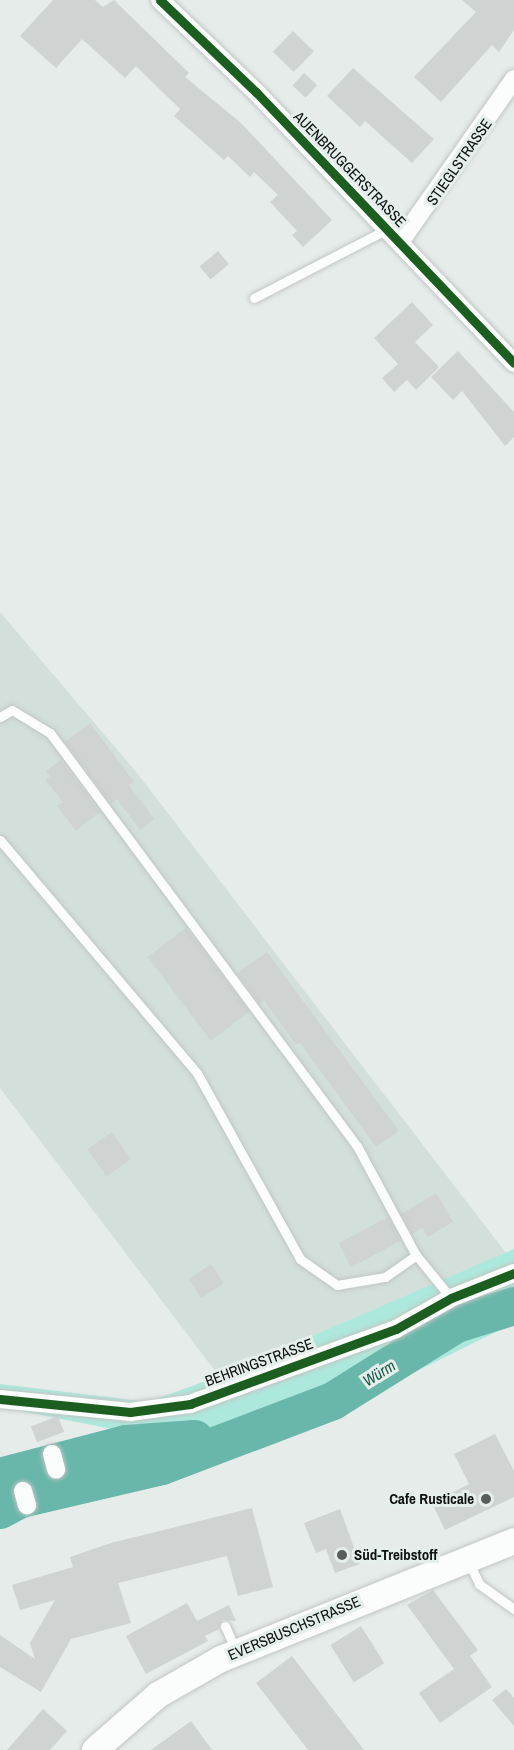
<!DOCTYPE html>
<html>
<head>
<meta charset="utf-8">
<style>
  body { margin:0 }
  #map { position:relative; width:514px; height:1750px; overflow:hidden; background:#e6ecea; font-family:"Archivo Narrow",sans-serif }
  div>[style] { position:absolute }
  .built>* { inset:0; background:#d3dfdb }
  .green>* { inset:0; background:#ade8dc }
  .water>* { inset:0; background:#68b7aa }
  .river>* { height:38px; margin:-19px; padding:0 19px; transform-origin:19px; border-radius:19px; background:#68b7aa }
  .building>* { inset:0; background:#cfd4d2; transform-origin:0 0 }
  .roads { filter:drop-shadow(0 0 2px #c1c6c4) drop-shadow(0 0 2px #c1c6c4) }
  .lane>* { height:9px; margin:-4.5px; padding:0 4.5px; transform-origin:4.5px; border-radius:4.5px; background:#fbfcfc }
  .street>* { height:18px; margin:-9px; padding:0 9px; transform-origin:9px; border-radius:9px; background:#fbfcfc }
  .secondary>* { height:26px; margin:-13px; padding:0 13px; transform-origin:13px; border-radius:13px; background:#fbfcfc }
  .cycleway>* { height:9px; margin:-4.5px; padding:0 4.5px; transform-origin:4.5px; border-radius:4.5px; background:#1b5e20 }
  .dots>* { width:16px; height:16px; translate:-50% -50%; box-sizing:border-box; border:3px solid #e4eeeb; border-radius:50% }
  span { translate:-50% -50%; white-space:nowrap; text-align:center; line-height:1.15; -webkit-text-stroke:6px #e4eeeb; paint-order:stroke }
  .street-label { font-size:15px; color:#0c100f }
  .poi-label { font-size:15px; color:#0c100f; font-weight:700 }
  .right { translate:-100% -50%; text-align:right }
  .left { translate:0 -50%; text-align:left }
  .water-label { font-size:16px; color:#1a554b; font-style:italic }
</style>
</head>
<body>
<div id="map">
  <div class="built">
    <div style="clip-path:polygon(0 612px,137px 773px,506px 1253px,219px 1376px,0 1088px)"></div>
  </div>
  <div class="green">
    <div style="clip-path:polygon(514px 1249px,514px 1323px,340px 1409px,166px 1468px,148px 1436px,0 1407px,0 1384px,148px 1402px,219px 1376px)"></div>
  </div>
  <div class="water">
    <div style="clip-path:polygon(514px 1299px,514px 1313px,456px 1327px,454px 1323px,489px 1304px)"></div>
  </div>
  <div class="river">
    <div style="left:0;top:1477px;width:130px;rotate:-14.7deg"></div>
    <div style="left:126px;top:1444px;width:69px;rotate:-4.1deg"></div>
    <div style="left:0;top:1510px;width:24px;rotate:-28deg"></div>
    <div style="left:21px;top:1499px;width:145px;rotate:-13.2deg"></div>
    <div style="left:162px;top:1466px;width:183px;rotate:-20.8deg"></div>
    <div style="left:333px;top:1401px;width:145px;rotate:-32deg"></div>
    <div style="left:456px;top:1324px;width:61px;rotate:-17.2deg"></div>
  </div>
  <div class="building">
    <div style="clip-path:polygon(53px 0,95px 0,103px 7px,114px 0,189px 73px,185px 77px,241px 123px,332px 220px,303px 247px,292px 235px,297px 231px,270px 202px,278px 195px,254px 172px,250px 177px,228px 156px,224px 160px,174px 116px,180px 109px,136px 66px,125px 78px,82px 39px,56px 68px,20px 36px)"></div>
    <div style="clip-path:polygon(462px 0,514px 0,514px 30px,499px 52px,492px 45px,441px 102px,414px 77px,476px 12px)"></div>
    <div style="left:293px;top:31px;width:29px;height:29px;rotate:44deg"></div>
    <div style="clip-path:polygon(353px 68px,434px 139px,412px 163px,365px 121px,360px 127px,327px 96px)"></div>
    <div style="left:304px;top:73px;width:18px;height:17px;rotate:43deg"></div>
    <div style="left:218px;top:251px;width:17px;height:24px;rotate:50deg"></div>
    <div style="clip-path:polygon(412px 302px,433px 325px,415px 342px,439px 367px,416px 390px,407px 380px,394px 392px,382px 378px,398px 364px,374px 338px)"></div>
    <div style="clip-path:polygon(458px 351px,514px 412px,514px 437px,505px 446px,462px 391px,453px 400px,431px 377px)"></div>
    <div style="clip-path:polygon(90px 723px,134px 782px,129px 785px,154px 819px,140px 830px,117px 799px,111px 804px,65px 742px)"></div>
    <div style="clip-path:polygon(61px 760px,100px 812px,76px 831px,57px 806px,63px 802px,45px 780px,50px 776px,46px 771px)"></div>
    <div style="left:186px;top:928px;width:105px;height:48px;rotate:53deg"></div>
    <div style="clip-path:polygon(267px 952px,399px 1131px,376px 1147px,300px 1043px,296px 1045px,264px 1000px,260px 1004px,237px 973px)"></div>
    <div style="left:112px;top:1132px;width:33px;height:30px;rotate:55deg"></div>
    <div style="clip-path:polygon(436px 1193px,453px 1222px,428px 1237px,422px 1228px,412px 1234px,401px 1214px)"></div>
    <div style="left:388px;top:1217px;width:27px;height:56px;rotate:62deg"></div>
    <div style="left:211px;top:1264px;width:23px;height:27px;rotate:56deg"></div>
    <div style="left:58px;top:1416px;width:17px;height:29px;rotate:69deg"></div>
    <div style="clip-path:polygon(495px 1434px,514px 1471px,514px 1497px,445px 1530px,432px 1503px,469px 1484px,454px 1454px)"></div>
    <div style="clip-path:polygon(252px 1508px,273px 1587px,238px 1596px,227px 1556px,118px 1583px,131px 1623px,71px 1639px,41px 1692px,0 1667px,0 1635px,35px 1659px,30px 1643px,55px 1600px,20px 1610px,12px 1585px,73px 1567px,70px 1557px,111px 1543px)"></div>
    <div style="clip-path:polygon(340px 1509px,360px 1564px,335px 1573px,326px 1549px,316px 1553px,304px 1523px)"></div>
    <div style="clip-path:polygon(433px 1590px,478px 1650px,470px 1656px,492px 1687px,440px 1723px,419px 1693px,454px 1669px,407px 1605px)"></div>
    <div style="clip-path:polygon(187px 1603px,197px 1621px,229px 1605px,236px 1621px,222px 1620px,219px 1629px,205px 1636px,208px 1641px,146px 1674px,126px 1636px)"></div>
    <div style="left:361px;top:1626px;width:44px;height:36px;rotate:58deg"></div>
    <div style="clip-path:polygon(292px 1656px,364px 1750px,308px 1750px,256px 1683px)"></div>
    <div style="clip-path:polygon(506px 1689px,514px 1698px,514px 1726px,492px 1700px)"></div>
    <div style="clip-path:polygon(43px 1709px,67px 1731px,50px 1750px,7px 1750px)"></div>
    <div style="clip-path:polygon(191px 1721px,212px 1750px,151px 1750px)"></div>
  </div>
  <div class="roads">
    <div class="lane">
      <div style="left:254px;top:298px;width:150px;rotate:-27.4deg"></div>
      <div style="left:0;top:717px;width:14px;rotate:-30deg"></div>
      <div style="left:12px;top:710px;width:44px;rotate:31.2deg"></div>
      <div style="left:50px;top:733px;width:515px;rotate:53.38deg"></div>
      <div style="left:357px;top:1146px;width:124px;rotate:61.6deg"></div>
      <div style="left:416px;top:1255px;width:55px;rotate:50.9deg"></div>
      <div style="left:0;top:840px;width:305px;rotate:49.8deg"></div>
      <div style="left:197px;top:1073px;width:213px;rotate:61deg"></div>
      <div style="left:300px;top:1259px;width:45px;rotate:35.1deg"></div>
      <div style="left:337px;top:1285px;width:49px;rotate:-9.5deg"></div>
      <div style="left:385px;top:1277px;width:38px;rotate:-35deg"></div>
      <div style="left:468px;top:1561px;width:25px;rotate:64deg"></div>
      <div style="left:479px;top:1584px;width:43px;rotate:35.5deg"></div>
      <div style="left:225px;top:1626px;width:27px;rotate:66deg"></div>
    </div>
    <div class="street">
      <div style="left:160px;top:0;width:133px;rotate:43.8deg"></div>
      <div style="left:256px;top:92px;width:374px;rotate:46.4deg"></div>
      <div style="left:400px;top:242px;width:199px;rotate:-55deg"></div>
      <div style="left:0;top:1399px;width:131px;rotate:5.7deg"></div>
      <div style="left:130px;top:1412px;width:61px;rotate:-7.6deg"></div>
      <div style="left:190px;top:1404px;width:219px;rotate:-20deg"></div>
      <div style="left:396px;top:1329px;width:63px;rotate:-29.4deg"></div>
      <div style="left:451px;top:1298px;width:68px;rotate:-21.6deg"></div>
      <div style="left:52px;top:1454px;width:16px;rotate:75deg"></div>
      <div style="left:23px;top:1491px;width:15px;rotate:74deg"></div>
    </div>
    <div class="secondary">
      <div style="left:95px;top:1750px;width:84px;rotate:-41.1deg"></div>
      <div style="left:158px;top:1695px;width:73px;rotate:-29.7deg"></div>
      <div style="left:221px;top:1659px;width:316px;rotate:-21.9deg"></div>
    </div>
  </div>
  <div class="cycleway">
    <div style="left:160px;top:0;width:133px;rotate:43.8deg"></div>
    <div style="left:256px;top:92px;width:374px;rotate:46.4deg"></div>
    <div style="left:0;top:1399px;width:131px;rotate:5.7deg"></div>
    <div style="left:130px;top:1412px;width:61px;rotate:-7.6deg"></div>
    <div style="left:190px;top:1404px;width:219px;rotate:-20deg"></div>
    <div style="left:396px;top:1329px;width:63px;rotate:-29.4deg"></div>
    <div style="left:451px;top:1298px;width:68px;rotate:-21.6deg"></div>
  </div>
  <div class="dots">
    <div style="left:486px;top:1499px;background:#585d5c"></div>
    <div style="left:342px;top:1555px;background:#585d5c"></div>
  </div>
  <div class="street-label">
    <span style="left:459px;top:162px;rotate:-55deg">STIEGLSTRASSE</span>
    <span style="left:350px;top:169px;rotate:46deg">AUENBRUGGERSTRASSE</span>
    <span style="left:259px;top:1362px;rotate:-20deg">BEHRINGSTRASSE</span>
    <span style="left:294px;top:1628px;rotate:-23deg">EVERSBUSCHSTRASSE</span>
  </div>
  <div class="poi-label">
    <span class="right" style="left:474px;top:1499px">Cafe Rusticale</span>
    <span class="left" style="left:354px;top:1555px">Süd-Treibstoff</span>
  </div>
  <div class="water-label">
    <span style="left:379px;top:1373px;rotate:-32deg">Würm</span>
  </div>
</div>
</body>
</html>
